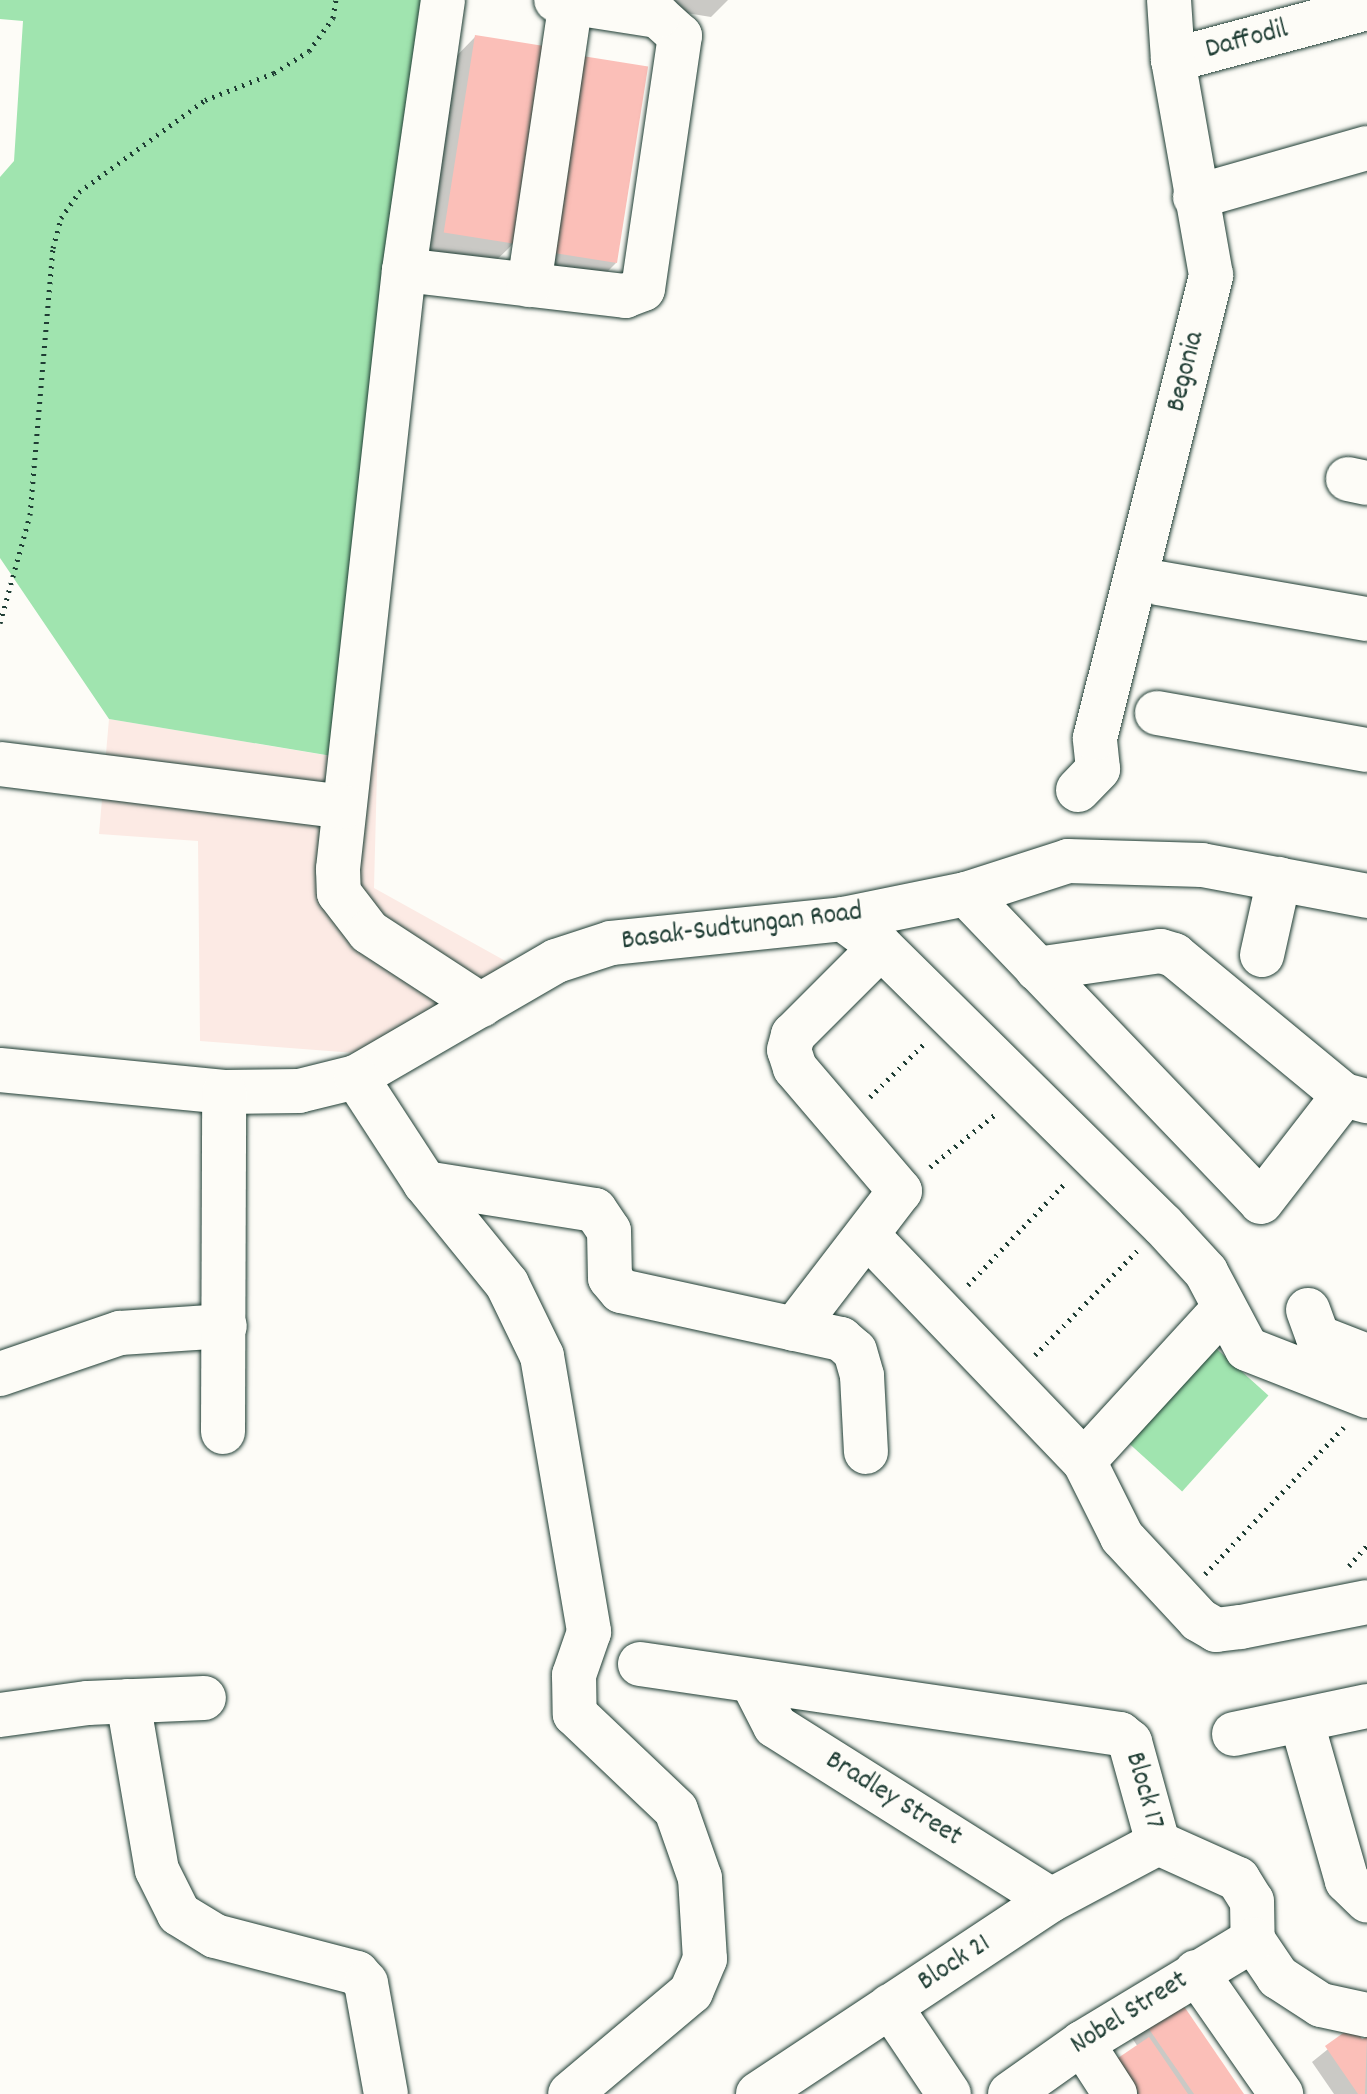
<!DOCTYPE html>
<html>
<head>
<meta charset="utf-8">
<style>
  body { margin:0 }
  #map { position:relative; width:1367px; height:2094px; overflow:hidden; background:#fdfcf7; font-family:Dekko,sans-serif }
  div>[style] { position:absolute }
  .built>* { inset:0; background:#fceae4 }
  .green>* { inset:0; background:#a0e4af; transform-origin:0 0 }
  .shadow>* { inset:0; background:#0003 }
  .building>* { inset:0; background:#fbbfb8; transform-origin:0 0 }
  .path>* { height:5px; margin-top:-2.5px; transform-origin:0; background:repeating-linear-gradient(90deg,#1f3d34 0 2px,transparent 0 8px) }
  .roads { filter:drop-shadow(0 0 2px #1f3d34) drop-shadow(0 0 2px #1f3d34) }
  .minor>* { height:44px; margin:-22px; padding:0 22px; transform-origin:22px; border-radius:22px; background:#fdfcf7 }
  span { translate:-50% -50%; white-space:nowrap; text-align:center; line-height:1.15; -webkit-text-stroke:6px #fdfcf7; paint-order:stroke }
  .street-label { font-size:28px; color:#1f3d34 }
</style>
</head>
<body>
<div id="map">
  <div class="built">
    <div style="clip-path:polygon(109px 719px,331px 756px,336px 728px,378px 734px,374px 888px,518px 968px,368px 1054px,200px 1041px,198px 841px,99px 834px)"></div>
  </div>
  <div class="green">
    <div style="clip-path:polygon(0 0,428px 0,332px 756px,109px 719px,0 558px,0 177px,14px 161px,23px 21px,0 19px)"></div>
    <div style="left:1209px;top:1342px;width:80px;height:129px;rotate:42deg"></div>
  </div>
  <div class="shadow">
    <div style="clip-path:polygon(644px 0,728px 0,711px 17px,643px 6px)"></div>
    <div style="clip-path:polygon(475px 37px,616px 263px,576px 303px,515px 242px,474px 282px,405px 271px,436px 77px)"></div>
    <div style="clip-path:polygon(1144px 2021px,1242px 2094px,1115px 2094px,1138px 2047px,1130px 2035px)"></div>
    <div style="clip-path:polygon(1353px 2029px,1362px 2042px,1367px 2039px,1367px 2094px,1334px 2094px,1312px 2062px)"></div>
  </div>
  <div class="building">
    <div style="left:475px;top:35px;width:73px;height:200px;rotate:9deg"></div>
    <div style="left:576px;top:55px;width:73px;height:199px;rotate:9deg"></div>
    <div style="clip-path:polygon(1177px 1996px,1244px 2094px,1194px 2094px,1142px 2019px)"></div>
    <div style="clip-path:polygon(1353px 2026px,1362px 2039px,1367px 2037px,1365px 2094px,1358px 2094px,1325px 2046px)"></div>
    <div style="clip-path:polygon(1149px 2037px,1188px 2094px,1139px 2094px,1115px 2060px)"></div>
  </div>
  <div class="path">
    <div style="left:0;top:623px;width:112px;rotate:-74.5deg"></div>
    <div style="left:30px;top:515px;width:268px;rotate:-85.1deg"></div>
    <div style="left:53px;top:248px;width:31px;rotate:-75deg"></div>
    <div style="left:61px;top:218px;width:32px;rotate:-55deg"></div>
    <div style="left:79px;top:192px;width:156px;rotate:-36.1deg"></div>
    <div style="left:205px;top:100px;width:74px;rotate:-21.4deg"></div>
    <div style="left:274px;top:73px;width:41px;rotate:-32.2deg"></div>
    <div style="left:309px;top:51px;width:41px;rotate:-54deg"></div>
    <div style="left:333px;top:18px;width:18px;rotate:-81deg"></div>
    <div style="left:870px;top:1097px;width:78px;rotate:-44.5deg"></div>
    <div style="left:930px;top:1167px;width:86px;rotate:-38.9deg"></div>
    <div style="left:968px;top:1285px;width:142px;rotate:-46.4deg"></div>
    <div style="left:1035px;top:1355px;width:146px;rotate:-45.6deg"></div>
    <div style="left:1349px;top:1566px;width:28px;rotate:-49deg"></div>
    <div style="left:1205px;top:1574px;width:202px;rotate:-46.6deg"></div>
  </div>
  <div class="roads">
    <div class="minor">
      <div style="left:443px;top:0;width:273px;rotate:98.2deg"></div>
      <div style="left:404px;top:270px;width:603px;rotate:96.29deg"></div>
      <div style="left:338px;top:869px;width:24px;rotate:88deg"></div>
      <div style="left:339px;top:893px;width:49px;rotate:52.4deg"></div>
      <div style="left:369px;top:932px;width:134px;rotate:33.1deg"></div>
      <div style="left:1173px;top:60px;width:201px;rotate:-15deg"></div>
      <div style="left:1195px;top:197px;width:179px;rotate:-15.9deg"></div>
      <div style="left:404px;top:270px;width:223px;rotate:6.7deg"></div>
      <div style="left:625px;top:296px;width:19px;rotate:-21deg"></div>
      <div style="left:643px;top:289px;width:256px;rotate:-81.7deg"></div>
      <div style="left:680px;top:36px;width:30px;rotate:-138deg"></div>
      <div style="left:658px;top:16px;width:103px;rotate:-171.1deg"></div>
      <div style="left:529px;top:285px;width:288px;rotate:-81.6deg"></div>
      <div style="left:1348px;top:479px;width:19px;rotate:12deg"></div>
      <div style="left:1158px;top:583px;width:212px;rotate:9.8deg"></div>
      <div style="left:1157px;top:713px;width:213px;rotate:10deg"></div>
      <div style="left:0;top:764px;width:346px;rotate:7.1deg"></div>
      <div style="left:1078px;top:790px;width:29px;rotate:-46deg"></div>
      <div style="left:1098px;top:769px;width:31px;rotate:-96deg"></div>
      <div style="left:1095px;top:738px;width:477px;rotate:-75.9deg"></div>
      <div style="left:1211px;top:275px;width:218px;rotate:-100deg"></div>
      <div style="left:1173px;top:60px;width:60px;rotate:-93.8deg"></div>
      <div style="left:966px;top:894px;width:426px;rotate:46.2deg"></div>
      <div style="left:1261px;top:1202px;width:135px;rotate:-52.2deg"></div>
      <div style="left:843px;top:919px;width:47px;rotate:36.4deg"></div>
      <div style="left:881px;top:947px;width:396px;rotate:44.6deg"></div>
      <div style="left:1163px;top:1225px;width:64px;rotate:47.5deg"></div>
      <div style="left:1206px;top:1272px;width:87px;rotate:62deg"></div>
      <div style="left:1247px;top:1349px;width:129px;rotate:21.4deg"></div>
      <div style="left:1262px;top:955px;width:78px;rotate:-77.4deg"></div>
      <div style="left:1037px;top:969px;width:125px;rotate:-8.3deg"></div>
      <div style="left:1161px;top:951px;width:14px;rotate:17deg"></div>
      <div style="left:1174px;top:955px;width:220px;rotate:39.5deg"></div>
      <div style="left:1344px;top:1095px;width:24px;rotate:15deg"></div>
      <div style="left:0;top:1070px;width:225px;rotate:5.6deg"></div>
      <div style="left:224px;top:1092px;width:75px;rotate:-0.8deg"></div>
      <div style="left:299px;top:1091px;width:59px;rotate:-13.8deg"></div>
      <div style="left:356px;top:1077px;width:231px;rotate:-30.1deg"></div>
      <div style="left:556px;top:961px;width:58px;rotate:-18.1deg"></div>
      <div style="left:611px;top:943px;width:233px;rotate:-5.9deg"></div>
      <div style="left:843px;top:919px;width:126px;rotate:-11.5deg"></div>
      <div style="left:966px;top:894px;width:107px;rotate:-17.9deg"></div>
      <div style="left:1068px;top:861px;width:134px;rotate:1.7deg"></div>
      <div style="left:1202px;top:865px;width:168px;rotate:10.6deg"></div>
      <div style="left:356px;top:1077px;width:126px;rotate:56.9deg"></div>
      <div style="left:425px;top:1183px;width:130px;rotate:50.9deg"></div>
      <div style="left:507px;top:1284px;width:80px;rotate:64.1deg"></div>
      <div style="left:542px;top:1356px;width:280px;rotate:80.3deg"></div>
      <div style="left:589px;top:1632px;width:46px;rotate:109.2deg"></div>
      <div style="left:574px;top:1675px;width:39px;rotate:89deg"></div>
      <div style="left:575px;top:1714px;width:139px;rotate:43.5deg"></div>
      <div style="left:676px;top:1810px;width:72px;rotate:70.6deg"></div>
      <div style="left:700px;top:1878px;width:81px;rotate:86.5deg"></div>
      <div style="left:705px;top:1959px;width:36px;rotate:113deg"></div>
      <div style="left:691px;top:1992px;width:158px;rotate:139.9deg"></div>
      <div style="left:425px;top:1183px;width:172px;rotate:9deg"></div>
      <div style="left:595px;top:1210px;width:25px;rotate:56deg"></div>
      <div style="left:609px;top:1231px;width:47px;rotate:88.8deg"></div>
      <div style="left:610px;top:1278px;width:17px;rotate:50deg"></div>
      <div style="left:621px;top:1291px;width:225px;rotate:12.3deg"></div>
      <div style="left:841px;top:1339px;width:18px;rotate:41deg"></div>
      <div style="left:855px;top:1351px;width:26px;rotate:74deg"></div>
      <div style="left:862px;top:1376px;width:76px;rotate:87deg"></div>
      <div style="left:867px;top:1235px;width:313px;rotate:46.2deg"></div>
      <div style="left:1084px;top:1461px;width:85px;rotate:63.4deg"></div>
      <div style="left:1122px;top:1537px;width:113px;rotate:47.1deg"></div>
      <div style="left:1199px;top:1620px;width:20px;rotate:30deg"></div>
      <div style="left:1216px;top:1630px;width:25px;rotate:-7deg"></div>
      <div style="left:1241px;top:1627px;width:128px;rotate:-11.2deg"></div>
      <div style="left:1308px;top:1310px;width:29px;rotate:70deg"></div>
      <div style="left:1318px;top:1337px;width:53px;rotate:21.2deg"></div>
      <div style="left:794px;top:1329px;width:174px;rotate:-52.5deg"></div>
      <div style="left:900px;top:1191px;width:162px;rotate:-130.5deg"></div>
      <div style="left:795px;top:1068px;width:19px;rotate:-108deg"></div>
      <div style="left:789px;top:1050px;width:16px;rotate:-75deg"></div>
      <div style="left:793px;top:1035px;width:124px;rotate:-45deg"></div>
      <div style="left:0;top:1374px;width:127px;rotate:-18.9deg"></div>
      <div style="left:120px;top:1333px;width:105px;rotate:-3.8deg"></div>
      <div style="left:223px;top:1432px;width:340px;rotate:-89.8deg"></div>
      <div style="left:1084px;top:1461px;width:207px;rotate:-47.5deg"></div>
      <div style="left:640px;top:1664px;width:485px;rotate:8.3deg"></div>
      <div style="left:1120px;top:1734px;width:13px;rotate:39deg"></div>
      <div style="left:1130px;top:1742px;width:105px;rotate:74.5deg"></div>
      <div style="left:1158px;top:1843px;width:88px;rotate:24.2deg"></div>
      <div style="left:1238px;top:1879px;width:26px;rotate:58deg"></div>
      <div style="left:1252px;top:1901px;width:39px;rotate:89deg"></div>
      <div style="left:1253px;top:1940px;width:45px;rotate:56deg"></div>
      <div style="left:1278px;top:1977px;width:51px;rotate:33.1deg"></div>
      <div style="left:1321px;top:2005px;width:47px;rotate:12.3deg"></div>
      <div style="left:753px;top:1683px;width:48px;rotate:62.9deg"></div>
      <div style="left:775px;top:1726px;width:326px;rotate:32.2deg"></div>
      <div style="left:128px;top:1701px;width:171px;rotate:80.3deg"></div>
      <div style="left:157px;top:1870px;width:49px;rotate:63.4deg"></div>
      <div style="left:179px;top:1914px;width:42px;rotate:31.4deg"></div>
      <div style="left:215px;top:1936px;width:147px;rotate:14.6deg"></div>
      <div style="left:357px;top:1973px;width:13px;rotate:48deg"></div>
      <div style="left:366px;top:1983px;width:113px;rotate:79.8deg"></div>
      <div style="left:0;top:1715px;width:89px;rotate:-7.8deg"></div>
      <div style="left:88px;top:1703px;width:116px;rotate:-2.5deg"></div>
      <div style="left:1302px;top:1723px;width:164px;rotate:74.1deg"></div>
      <div style="left:1347px;top:1881px;width:28px;rotate:44deg"></div>
      <div style="left:1234px;top:1734px;width:136px;rotate:-11.9deg"></div>
      <div style="left:1196px;top:1972px;width:149px;rotate:55.1deg"></div>
      <div style="left:890px;top:2006px;width:106px;rotate:56.2deg"></div>
      <div style="left:1082px;top:2043px;width:61px;rotate:57.1deg"></div>
      <div style="left:758px;top:2094px;width:351px;rotate:-33.5deg"></div>
      <div style="left:1051px;top:1900px;width:121px;rotate:-28deg"></div>
      <div style="left:1010px;top:2094px;width:88px;rotate:-35.3deg"></div>
      <div style="left:1082px;top:2043px;width:200px;rotate:-31.1deg"></div>
    </div>
  </div>
  <div class="street-label">
    <span style="left:1247px;top:41px;rotate:-15deg">Daffodil</span>
    <span style="left:1187px;top:372px;rotate:-76deg">Begonia</span>
    <span style="left:742px;top:928px;rotate:-7deg">Basak-Sudtungan Road</span>
    <span style="left:1143px;top:1791px;rotate:74deg">Block 17</span>
    <span style="left:893px;top:1800px;rotate:32deg">Bradley Street</span>
    <span style="left:955px;top:1964px;rotate:-33deg">Block 21</span>
    <span style="left:1130px;top:2014px;rotate:-32deg">Nobel Street</span>
  </div>
</div>
</body>
</html>
